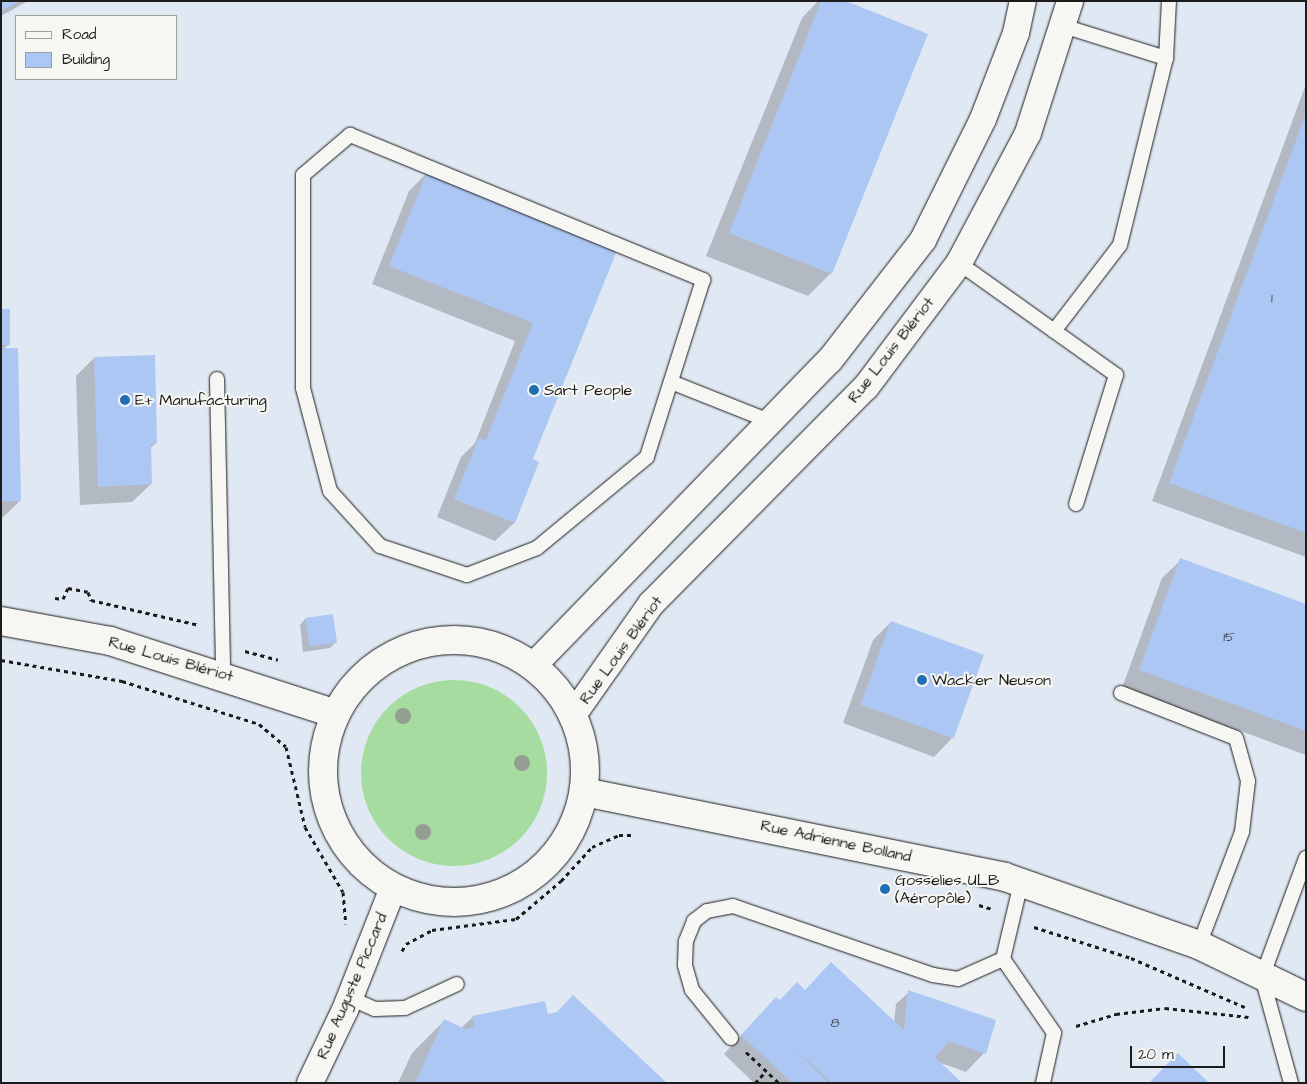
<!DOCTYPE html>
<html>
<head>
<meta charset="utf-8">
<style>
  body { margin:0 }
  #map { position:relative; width:1307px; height:1084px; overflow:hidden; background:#f6f6f2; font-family:"Architects Daughter",sans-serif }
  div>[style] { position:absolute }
  .built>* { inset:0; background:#e0e8f3 }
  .green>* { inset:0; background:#a6dc9f }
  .round { border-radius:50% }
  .shadow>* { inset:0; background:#0003 }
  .building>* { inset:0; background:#adc7f4; transform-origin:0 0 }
  .path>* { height:3px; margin-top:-1.5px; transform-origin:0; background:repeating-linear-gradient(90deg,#1c1c1c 0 4px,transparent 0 8px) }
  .roads { filter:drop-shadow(0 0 1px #1c1c1c) drop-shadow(0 0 1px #1c1c1c) }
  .lane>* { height:14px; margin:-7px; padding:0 7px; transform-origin:7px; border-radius:7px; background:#f6f6f2 }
  .street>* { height:26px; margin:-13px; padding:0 13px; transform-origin:13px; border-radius:13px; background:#f6f6f2 }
  .secondary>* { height:28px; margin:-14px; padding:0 14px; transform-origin:14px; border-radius:14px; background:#f6f6f2 }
  .secondary>.ring { margin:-14px; padding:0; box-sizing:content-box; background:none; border:28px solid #f6f6f2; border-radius:50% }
  .trees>* { width:16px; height:16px; margin:-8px; border-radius:50%; background:#959e92 }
  .dots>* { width:14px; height:14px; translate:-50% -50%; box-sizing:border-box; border:2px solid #f6f6f2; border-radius:50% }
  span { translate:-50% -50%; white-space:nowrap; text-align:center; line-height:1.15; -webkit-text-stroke:4px #f6f6f2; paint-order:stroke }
  .number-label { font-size:14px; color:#404752 }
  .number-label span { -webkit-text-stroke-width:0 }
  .street-label { font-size:16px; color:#1c1c1c }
  .poi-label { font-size:16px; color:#1c1c1c }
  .left { translate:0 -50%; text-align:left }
  .frame { position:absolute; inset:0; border:2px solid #1c1c1c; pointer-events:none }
  .legend { position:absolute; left:15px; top:15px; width:162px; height:65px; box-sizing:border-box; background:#f6f6f2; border:1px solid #9f9f9c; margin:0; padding:6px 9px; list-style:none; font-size:15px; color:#1c1c1c }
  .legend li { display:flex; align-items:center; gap:10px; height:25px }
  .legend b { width:25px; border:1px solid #9f9f9c }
  .scale { position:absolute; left:1130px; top:1046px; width:95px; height:22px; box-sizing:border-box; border:2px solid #1c1c1c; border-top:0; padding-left:6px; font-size:15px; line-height:18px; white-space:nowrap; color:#1c1c1c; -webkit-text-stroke:4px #f6f6f2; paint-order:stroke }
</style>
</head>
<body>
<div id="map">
  <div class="built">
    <div style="clip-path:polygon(evenodd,1px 1px,1306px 1px,1306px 1083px,1px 1083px,1px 1px,16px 16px,176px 16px,176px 79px,16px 79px,16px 16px)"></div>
  </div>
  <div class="green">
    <div class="round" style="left:361px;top:680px;width:186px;height:186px"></div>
  </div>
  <div class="shadow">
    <div style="clip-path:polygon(1px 1px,28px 1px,1px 16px)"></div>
    <div style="clip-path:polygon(818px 1px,843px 1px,831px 273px,808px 296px,706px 256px,802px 18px)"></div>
    <div style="clip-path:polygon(1306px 84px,1306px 557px,1152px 501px)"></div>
    <div style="clip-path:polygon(427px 173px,616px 249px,531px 460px,538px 463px,514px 523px,495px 541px,437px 517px,461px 457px,475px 443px,515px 341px,372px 284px,409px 191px)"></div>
    <div style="clip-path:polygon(1px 310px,9px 344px,3px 349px,20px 501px,1px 519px)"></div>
    <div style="clip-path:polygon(94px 358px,156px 443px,149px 449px,151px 484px,132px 502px,80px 505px,76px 376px)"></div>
    <div style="clip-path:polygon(1181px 560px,1306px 605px,1306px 755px,1122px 688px,1162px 578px)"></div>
    <div style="clip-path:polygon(305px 619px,336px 642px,330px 648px,303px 652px,300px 625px)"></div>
    <div style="clip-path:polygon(891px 622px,952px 738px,934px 757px,843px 723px,873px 640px)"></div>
    <div style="clip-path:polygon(804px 991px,894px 1023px,896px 1004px,909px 992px,984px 1053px,966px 1072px,938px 1062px,960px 1083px,754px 1083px,724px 1054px,758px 1017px)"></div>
    <div style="clip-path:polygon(547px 1015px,665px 1083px,398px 1083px,412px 1053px,444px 1021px,461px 1028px,473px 1017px)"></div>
  </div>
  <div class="building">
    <div style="clip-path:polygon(1px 1px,20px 1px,1px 11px)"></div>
    <div style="clip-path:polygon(821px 1px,846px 1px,928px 34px,832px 274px,729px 233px)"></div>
    <div style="clip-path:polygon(1306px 113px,1306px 533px,1169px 483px)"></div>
    <div style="clip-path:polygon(427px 172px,618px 248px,533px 459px,539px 462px,515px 523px,454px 499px,479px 438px,486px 440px,533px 323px,389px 266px)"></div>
    <div style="left:1px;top:309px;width:9px;height:36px"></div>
    <div style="clip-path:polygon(1px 348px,18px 348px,21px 501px,1px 501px)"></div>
    <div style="clip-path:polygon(155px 355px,157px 443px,151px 444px,152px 484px,98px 487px,94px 357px)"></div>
    <div style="clip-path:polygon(1180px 558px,1306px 604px,1306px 731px,1139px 670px)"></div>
    <div style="left:333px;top:614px;width:29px;height:28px;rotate:82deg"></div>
    <div style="left:891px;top:621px;width:99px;height:89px;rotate:20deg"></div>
    <div style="clip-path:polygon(831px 962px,904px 1030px,908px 990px,996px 1020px,986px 1054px,949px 1041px,935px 1057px,962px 1083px,832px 1083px,790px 1044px,829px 1083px,792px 1083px,741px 1035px,776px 997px,780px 1000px,797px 982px,805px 990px)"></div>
    <div style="clip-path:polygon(573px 995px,667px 1083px,415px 1083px,444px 1019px,465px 1029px,475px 1027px,472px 1016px,545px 1001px,548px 1014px,557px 1012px)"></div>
    <div style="clip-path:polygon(1178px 1053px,1209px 1083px,1149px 1083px)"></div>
  </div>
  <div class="path">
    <div style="left:55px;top:598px;width:8px;rotate:7deg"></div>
    <div style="left:63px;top:599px;width:12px;rotate:-66deg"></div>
    <div style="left:68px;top:588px;width:20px;rotate:11deg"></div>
    <div style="left:88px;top:592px;width:9px;rotate:69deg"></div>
    <div style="left:91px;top:600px;width:111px;rotate:13deg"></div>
    <div style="left:245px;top:651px;width:34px;rotate:15deg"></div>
    <div style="left:1px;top:660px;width:123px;rotate:9.8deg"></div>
    <div style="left:122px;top:681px;width:144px;rotate:17.4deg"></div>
    <div style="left:259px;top:724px;width:35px;rotate:40deg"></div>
    <div style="left:286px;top:747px;width:82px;rotate:76.6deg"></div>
    <div style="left:305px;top:827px;width:75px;rotate:59.7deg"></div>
    <div style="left:343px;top:892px;width:32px;rotate:85deg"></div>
    <div style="left:979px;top:905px;width:14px;rotate:17deg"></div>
    <div style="left:1034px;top:927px;width:102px;rotate:17.7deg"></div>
    <div style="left:1131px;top:958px;width:124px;rotate:23.3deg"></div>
    <div style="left:402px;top:951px;width:8px;rotate:-60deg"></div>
    <div style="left:406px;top:944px;width:30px;rotate:-28deg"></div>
    <div style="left:432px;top:930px;width:85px;rotate:-7.5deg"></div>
    <div style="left:516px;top:919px;width:59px;rotate:-40.2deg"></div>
    <div style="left:561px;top:881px;width:46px;rotate:-47.6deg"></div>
    <div style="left:592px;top:847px;width:30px;rotate:-24deg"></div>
    <div style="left:619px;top:835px;width:16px"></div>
    <div style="left:1076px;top:1026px;width:42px;rotate:-16.7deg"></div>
    <div style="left:1116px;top:1014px;width:49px;rotate:-7deg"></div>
    <div style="left:1165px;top:1008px;width:84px;rotate:6.1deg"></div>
    <div style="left:746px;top:1052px;width:45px;rotate:43.2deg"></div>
    <div style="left:755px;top:1083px;width:16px;rotate:-47deg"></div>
  </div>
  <div class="roads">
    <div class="lane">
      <div style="left:1063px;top:26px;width:108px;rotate:17.3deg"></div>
      <div style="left:350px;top:135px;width:382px;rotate:22.3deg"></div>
      <div style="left:703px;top:280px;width:186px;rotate:107.6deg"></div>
      <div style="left:647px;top:457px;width:143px;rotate:140.4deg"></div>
      <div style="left:537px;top:548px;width:75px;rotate:158.9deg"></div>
      <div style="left:467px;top:575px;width:92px;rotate:-161.6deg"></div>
      <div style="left:380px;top:546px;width:74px;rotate:-132.3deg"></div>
      <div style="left:330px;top:491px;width:106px;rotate:-104.7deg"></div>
      <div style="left:303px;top:388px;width:213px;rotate:-90deg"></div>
      <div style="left:303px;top:175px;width:62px;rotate:-40.4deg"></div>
      <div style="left:959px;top:263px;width:193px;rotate:35.5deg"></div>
      <div style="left:1116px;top:375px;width:135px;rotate:107.2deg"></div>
      <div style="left:1054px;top:331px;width:108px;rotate:-52.5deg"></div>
      <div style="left:1120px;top:245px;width:193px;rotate:-76.2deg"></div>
      <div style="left:1166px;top:58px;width:57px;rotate:-87deg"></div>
      <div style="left:217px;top:379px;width:295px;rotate:88.8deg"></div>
      <div style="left:671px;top:382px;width:105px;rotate:21.7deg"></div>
      <div style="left:1121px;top:693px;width:123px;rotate:21.4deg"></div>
      <div style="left:1236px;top:738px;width:45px;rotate:74.4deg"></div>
      <div style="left:1248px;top:781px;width:51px;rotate:96.7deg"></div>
      <div style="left:1242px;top:832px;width:121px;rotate:110.8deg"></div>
      <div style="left:1003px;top:959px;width:90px;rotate:55.4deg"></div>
      <div style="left:1054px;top:1033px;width:51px;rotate:102.4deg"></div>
      <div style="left:350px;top:998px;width:27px;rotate:24deg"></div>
      <div style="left:375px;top:1009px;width:30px;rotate:-2deg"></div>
      <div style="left:405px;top:1008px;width:57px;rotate:-24.8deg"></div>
      <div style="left:731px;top:1038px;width:62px;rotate:-129.1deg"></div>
      <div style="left:692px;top:990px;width:26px;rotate:-106deg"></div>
      <div style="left:685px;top:965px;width:24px;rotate:-88deg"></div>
      <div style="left:686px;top:941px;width:22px;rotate:-68deg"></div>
      <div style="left:694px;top:921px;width:16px;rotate:-38deg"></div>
      <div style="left:707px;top:911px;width:26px;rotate:-11deg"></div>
      <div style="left:733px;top:906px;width:212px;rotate:19deg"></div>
      <div style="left:933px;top:975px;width:25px;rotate:9deg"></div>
      <div style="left:958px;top:979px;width:49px;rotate:-24deg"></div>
      <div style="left:1003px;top:959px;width:78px;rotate:-76.7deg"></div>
      <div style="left:1291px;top:1083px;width:110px;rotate:-105.3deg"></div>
      <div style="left:1262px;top:977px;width:127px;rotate:-69.7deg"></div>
    </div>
    <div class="street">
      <div style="left:533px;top:666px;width:426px;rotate:-45.9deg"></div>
      <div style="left:830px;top:360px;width:152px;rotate:-52.2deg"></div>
      <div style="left:923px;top:240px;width:135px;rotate:-63.6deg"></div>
      <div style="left:983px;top:119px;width:92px;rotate:-69deg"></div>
      <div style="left:1016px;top:33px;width:33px;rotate:-78deg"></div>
      <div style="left:573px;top:715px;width:136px;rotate:-54.9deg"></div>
      <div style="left:651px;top:604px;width:305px;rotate:-45.3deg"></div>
      <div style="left:866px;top:387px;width:155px;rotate:-53.1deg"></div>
      <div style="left:959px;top:263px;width:147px;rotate:-62deg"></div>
      <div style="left:1028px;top:133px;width:139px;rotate:-72.3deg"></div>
      <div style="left:310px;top:1083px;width:81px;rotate:-64.4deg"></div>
      <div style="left:345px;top:1010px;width:131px;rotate:-68.5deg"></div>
    </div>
    <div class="secondary">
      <div style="left:1px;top:621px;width:111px;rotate:10.4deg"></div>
      <div style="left:110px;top:641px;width:237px;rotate:17.9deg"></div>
      <div class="ring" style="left:323px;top:640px;width:234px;height:234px"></div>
      <div style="left:584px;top:792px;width:429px;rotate:11.4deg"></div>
      <div style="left:1005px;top:877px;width:206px;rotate:19.3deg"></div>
      <div style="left:1199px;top:945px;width:119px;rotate:25.9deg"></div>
    </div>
  </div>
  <div class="trees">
    <div style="left:403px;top:716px"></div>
    <div style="left:522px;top:763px"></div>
    <div style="left:423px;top:832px"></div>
  </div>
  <div class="dots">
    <div style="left:534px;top:390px;background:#1f6fb2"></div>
    <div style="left:125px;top:400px;background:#1f6fb2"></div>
    <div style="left:922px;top:680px;background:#1f6fb2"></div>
    <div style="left:885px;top:889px;background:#1f6fb2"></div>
  </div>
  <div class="number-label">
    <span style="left:1272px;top:298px">1</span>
    <span style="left:1229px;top:637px">15</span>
    <span style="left:835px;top:1023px">8</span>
  </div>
  <div class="street-label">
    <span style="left:891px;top:350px;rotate:-52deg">Rue Louis Blériot</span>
    <span style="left:621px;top:650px;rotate:-54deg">Rue Louis Blériot</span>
    <span style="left:171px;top:659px;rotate:16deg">Rue Louis Blériot</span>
    <span style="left:836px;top:841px;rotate:12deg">Rue Adrienne Bolland</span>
    <span style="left:352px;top:986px;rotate:-67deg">Rue Auguste Piccard</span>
  </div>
  <div class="poi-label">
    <span class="left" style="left:544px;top:390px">Sart People</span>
    <span class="left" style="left:135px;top:400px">E+ Manufacturing</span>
    <span class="left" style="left:932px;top:680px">Wacker Neuson</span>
    <span class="left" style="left:895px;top:889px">Gosselies ULB<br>(Aéropôle)</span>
  </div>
  <div class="frame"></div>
  <ul class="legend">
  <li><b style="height:6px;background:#f6f6f2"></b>Road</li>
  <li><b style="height:14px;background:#adc7f4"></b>Building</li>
  </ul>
  <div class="scale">20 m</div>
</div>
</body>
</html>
